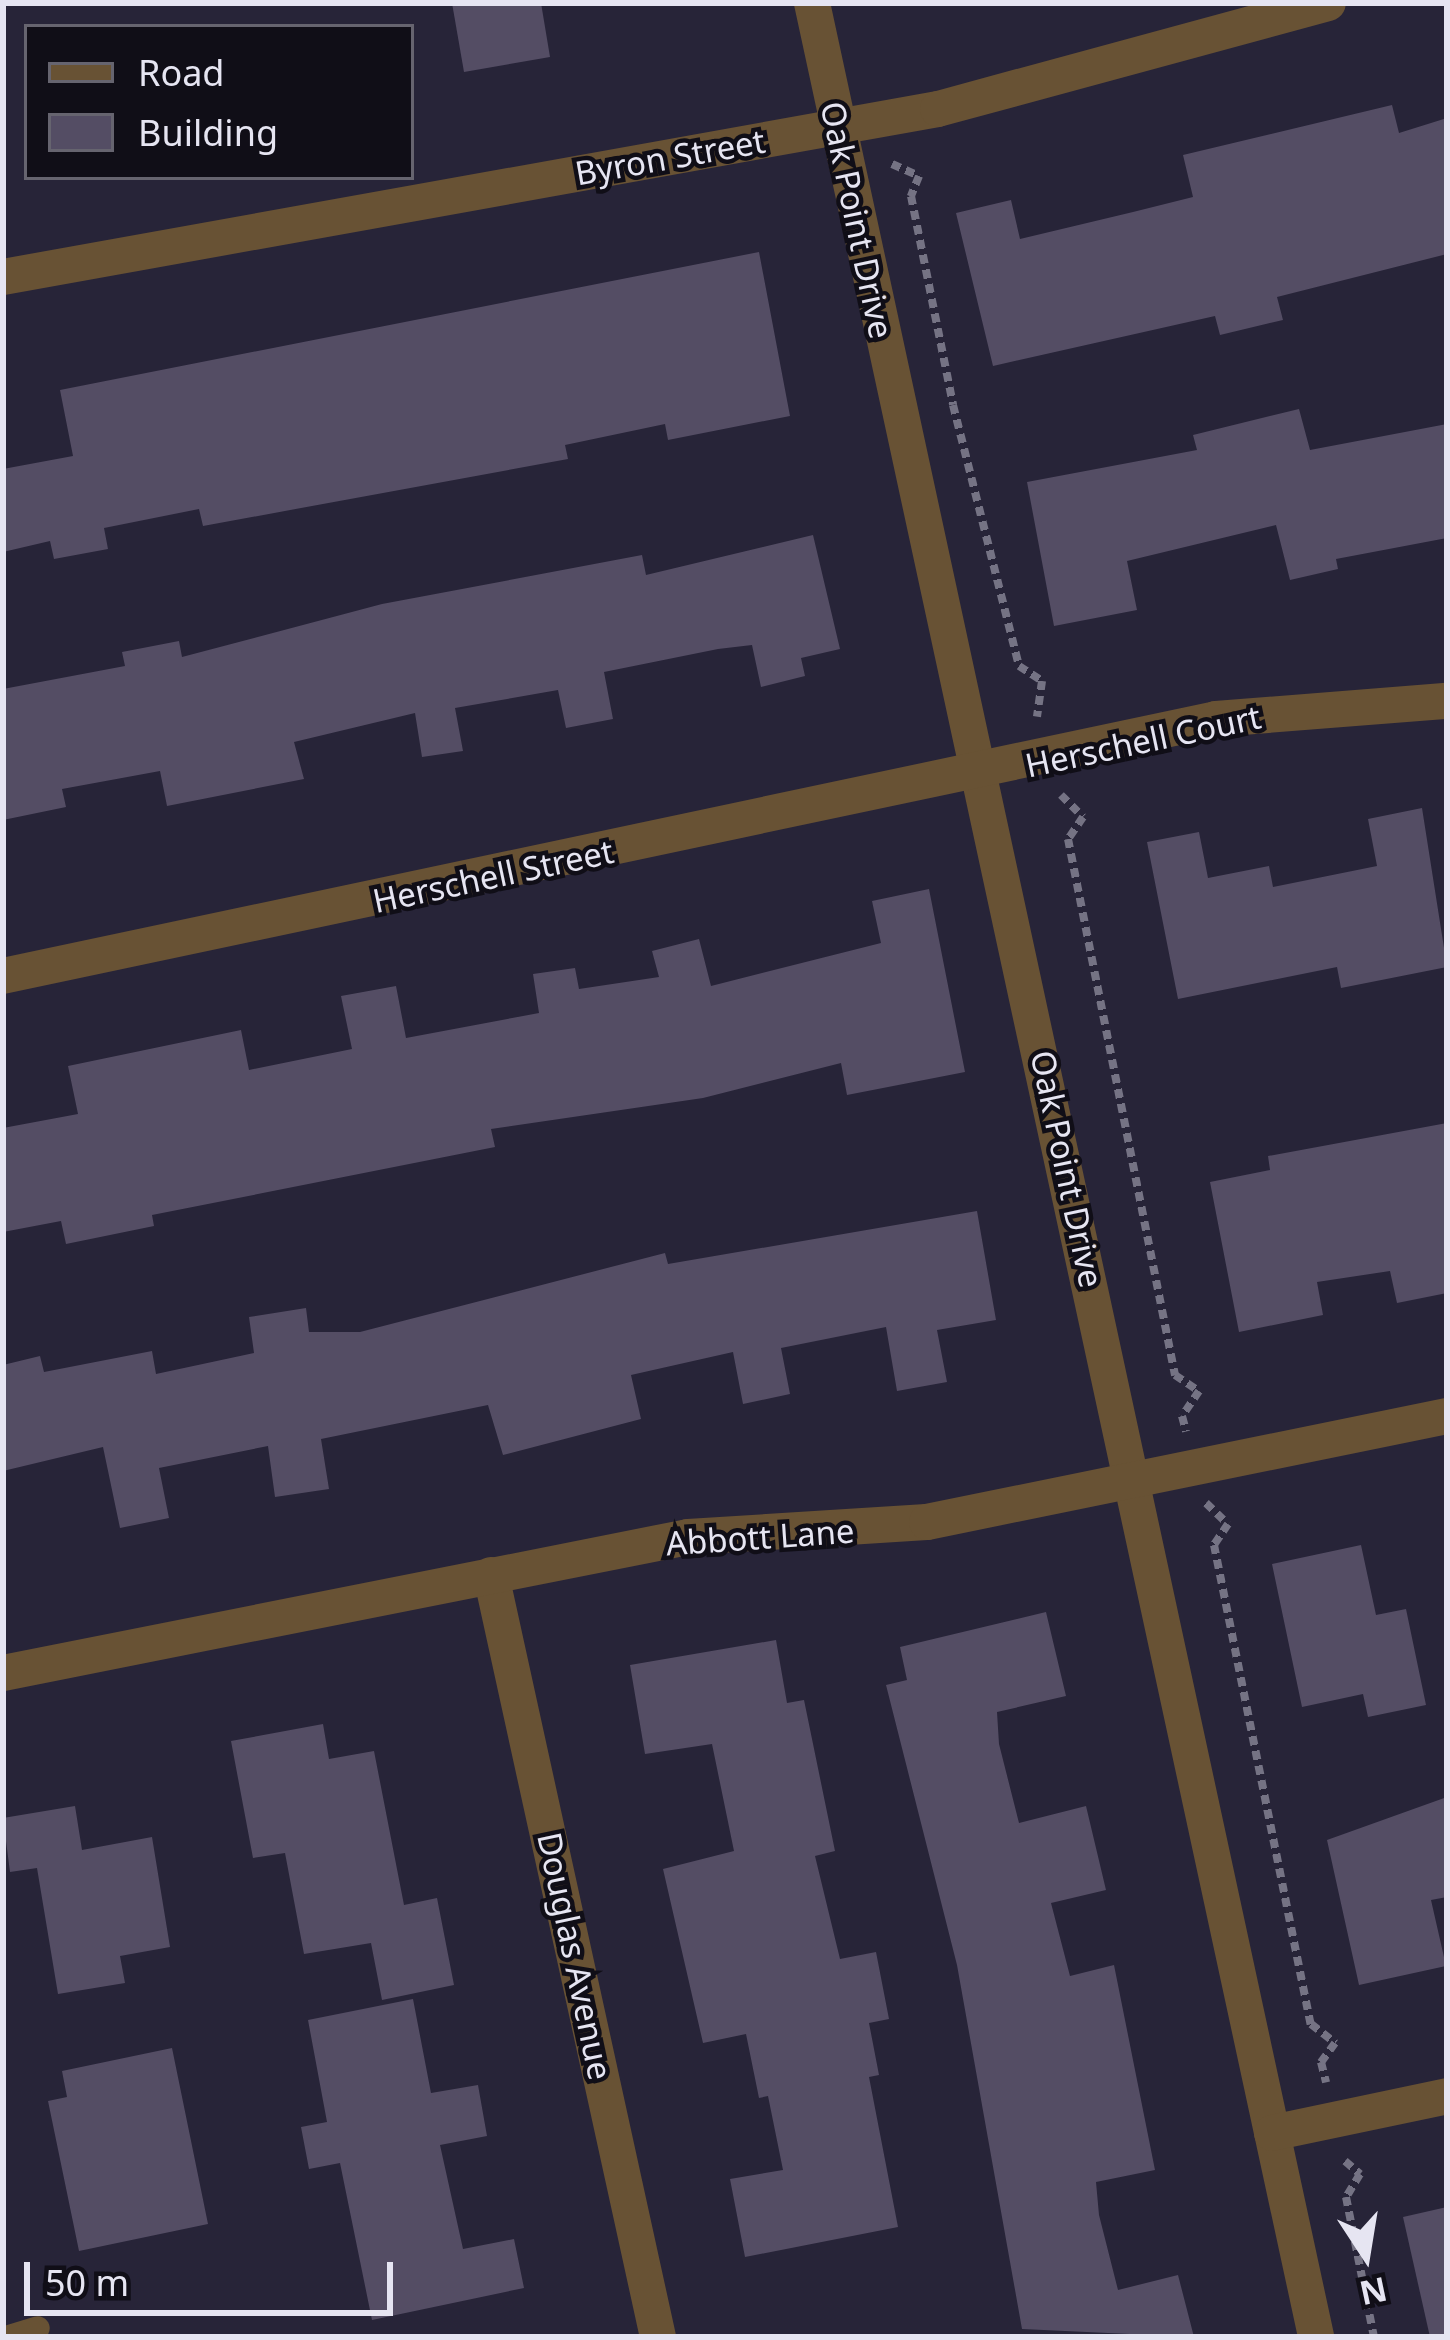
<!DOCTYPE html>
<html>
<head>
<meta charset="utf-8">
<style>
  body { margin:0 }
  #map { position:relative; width:1450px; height:2340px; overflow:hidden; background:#272438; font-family:"Noto Sans",sans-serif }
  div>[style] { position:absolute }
  .building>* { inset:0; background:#544d64 }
  .path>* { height:8px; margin-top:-4px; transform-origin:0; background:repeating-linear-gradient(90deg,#757384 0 9px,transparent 0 15px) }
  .service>* { height:24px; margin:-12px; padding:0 12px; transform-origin:12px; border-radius:12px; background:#685234 }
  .minor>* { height:36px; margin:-18px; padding:0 18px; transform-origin:18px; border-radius:18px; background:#685234 }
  span { translate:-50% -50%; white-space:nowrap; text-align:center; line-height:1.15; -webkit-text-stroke:9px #100e17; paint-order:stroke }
  .street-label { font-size:33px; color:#e6e5f2 }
  .frame { position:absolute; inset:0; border:6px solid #e6e5f2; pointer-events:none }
  .legend { position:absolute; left:24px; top:24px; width:390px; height:156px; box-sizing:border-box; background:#100e17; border:3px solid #66646f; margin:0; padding:15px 21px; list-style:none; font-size:36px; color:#e6e5f2 }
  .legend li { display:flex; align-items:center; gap:24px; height:60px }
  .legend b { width:60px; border:3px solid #66646f }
  .north { position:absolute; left:1306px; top:2196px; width:120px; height:120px; -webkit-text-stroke:9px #100e17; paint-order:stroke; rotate:168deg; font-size:33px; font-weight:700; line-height:48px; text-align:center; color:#e6e5f2 }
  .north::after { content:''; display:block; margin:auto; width:42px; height:54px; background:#e6e5f2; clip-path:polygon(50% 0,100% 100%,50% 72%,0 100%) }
  .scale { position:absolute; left:24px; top:2262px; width:369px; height:54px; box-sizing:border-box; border:6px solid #e6e5f2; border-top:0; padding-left:15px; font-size:36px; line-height:42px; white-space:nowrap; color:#e6e5f2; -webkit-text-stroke:9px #100e17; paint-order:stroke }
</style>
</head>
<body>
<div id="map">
  <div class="building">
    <div style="clip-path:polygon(452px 3px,541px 3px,550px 57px,464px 72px)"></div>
    <div style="clip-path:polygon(1392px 105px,1399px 133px,1447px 118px,1447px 254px,1277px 297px,1283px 320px,1220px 335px,1215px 316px,993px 366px,956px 213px,1011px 200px,1020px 239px,1133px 212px,1193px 197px,1183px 155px)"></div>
    <div style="clip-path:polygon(759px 252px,790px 416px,668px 440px,665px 424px,565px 445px,568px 459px,203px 526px,199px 509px,104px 528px,108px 549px,54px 559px,50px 541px,3px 552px,3px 469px,73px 456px,60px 390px)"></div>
    <div style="clip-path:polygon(1299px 409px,1310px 450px,1447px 424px,1447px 538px,1336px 559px,1338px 569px,1290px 580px,1276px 525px,1127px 561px,1137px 610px,1054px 626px,1027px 482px,1197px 450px,1193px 435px)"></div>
    <div style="clip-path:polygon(813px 535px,840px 649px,801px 658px,805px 676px,761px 687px,752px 645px,718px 649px,604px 672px,613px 719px,566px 728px,558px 690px,455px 708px,463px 751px,422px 757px,415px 713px,294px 742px,304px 779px,167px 806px,160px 771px,62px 789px,66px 807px,3px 820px,3px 689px,125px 666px,122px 652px,179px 641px,182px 657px,382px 604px,642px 555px,646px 575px)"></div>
    <div style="clip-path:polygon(1422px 808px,1447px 967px,1341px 988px,1337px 967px,1178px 999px,1147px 842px,1199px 832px,1208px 878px,1269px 866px,1273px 887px,1377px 866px,1368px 819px)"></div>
    <div style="clip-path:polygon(929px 889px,965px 1072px,847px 1095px,841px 1063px,703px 1098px,491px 1129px,495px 1147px,152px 1215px,154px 1226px,66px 1244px,61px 1221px,3px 1232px,3px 1128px,78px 1114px,68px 1066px,241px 1030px,249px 1070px,352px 1049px,341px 996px,396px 986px,406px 1038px,539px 1013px,533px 974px,575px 968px,579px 989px,659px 977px,652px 951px,699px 939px,711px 986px,881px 943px,872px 901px)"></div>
    <div style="clip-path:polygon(1447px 1123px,1447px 1293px,1397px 1303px,1390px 1271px,1317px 1282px,1323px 1315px,1239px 1332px,1210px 1182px,1270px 1170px,1268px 1156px)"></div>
    <div style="clip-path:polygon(977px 1211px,996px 1320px,937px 1330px,947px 1382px,897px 1391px,886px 1327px,781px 1348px,790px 1394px,743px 1404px,733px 1352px,631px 1375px,641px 1419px,503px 1455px,488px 1405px,321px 1439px,329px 1489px,275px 1497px,268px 1446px,159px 1468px,169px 1518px,120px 1528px,103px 1447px,3px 1471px,3px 1365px,40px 1356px,44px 1372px,152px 1351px,156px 1374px,254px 1353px,249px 1317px,306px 1308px,309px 1332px,360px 1332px,665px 1253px,668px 1264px)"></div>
    <div style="clip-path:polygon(1361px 1545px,1376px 1615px,1406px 1609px,1426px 1705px,1368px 1717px,1363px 1694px,1302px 1707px,1272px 1564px)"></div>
    <div style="clip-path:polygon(1046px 1612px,1066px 1696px,997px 1712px,999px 1744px,1019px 1823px,1086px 1806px,1106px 1890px,1051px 1903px,1070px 1976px,1114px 1965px,1155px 2170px,1096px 2182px,1099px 2215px,1118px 2290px,1178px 2275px,1194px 2337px,1022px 2329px,957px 1965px,886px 1685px,907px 1680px,900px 1647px)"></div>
    <div style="clip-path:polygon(776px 1640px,787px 1703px,804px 1700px,835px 1851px,815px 1856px,840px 1959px,876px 1952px,889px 2019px,869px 2023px,879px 2075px,869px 2077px,898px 2227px,745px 2257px,730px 2179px,783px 2170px,768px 2096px,759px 2098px,746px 2034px,703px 2043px,663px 1869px,734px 1851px,712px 1744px,645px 1754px,630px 1665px)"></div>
    <div style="clip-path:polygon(323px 1724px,329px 1759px,374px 1751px,404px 1905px,437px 1898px,454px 1985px,382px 2000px,371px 1943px,304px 1954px,285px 1853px,253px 1858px,231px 1741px)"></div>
    <div style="clip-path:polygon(1447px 1797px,1447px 1897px,1431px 1900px,1446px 1966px,1359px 1985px,1327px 1840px)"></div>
    <div style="clip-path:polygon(75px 1806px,82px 1850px,152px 1837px,170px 1947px,120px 1956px,125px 1983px,58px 1994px,37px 1868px,10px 1872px,3px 1818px)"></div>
    <div style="clip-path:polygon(413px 1999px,431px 2093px,478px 2085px,487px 2136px,440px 2145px,463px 2249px,514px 2239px,524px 2288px,372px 2320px,340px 2163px,309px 2169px,301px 2127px,327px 2122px,308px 2020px)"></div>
    <div style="clip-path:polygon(172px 2048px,208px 2224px,79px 2251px,48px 2101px,67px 2097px,62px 2071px)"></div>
    <div style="clip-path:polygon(1447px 2207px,1447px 2336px,1430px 2337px,1403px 2217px)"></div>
  </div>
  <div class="path">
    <div style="left:892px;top:164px;width:30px;rotate:24deg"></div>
    <div style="left:919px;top:176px;width:22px;rotate:112deg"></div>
    <div style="left:911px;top:196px;width:213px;rotate:78.6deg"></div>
    <div style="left:953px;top:405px;width:269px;rotate:75.8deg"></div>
    <div style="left:1019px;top:666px;width:27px;rotate:33deg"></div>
    <div style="left:1042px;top:681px;width:36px;rotate:98deg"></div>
    <div style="left:1061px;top:795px;width:31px;rotate:45deg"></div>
    <div style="left:1083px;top:817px;width:27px;rotate:124deg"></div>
    <div style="left:1068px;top:839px;width:547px;rotate:78.71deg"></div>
    <div style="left:1175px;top:1375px;width:29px;rotate:34deg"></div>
    <div style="left:1199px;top:1391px;width:30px;rotate:124deg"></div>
    <div style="left:1182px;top:1416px;width:16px;rotate:75deg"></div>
    <div style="left:1206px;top:1503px;width:30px;rotate:44deg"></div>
    <div style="left:1228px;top:1524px;width:25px;rotate:124deg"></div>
    <div style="left:1214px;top:1545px;width:489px;rotate:78.6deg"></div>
    <div style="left:1311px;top:2024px;width:31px;rotate:38deg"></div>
    <div style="left:1335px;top:2043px;width:24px;rotate:126deg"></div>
    <div style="left:1321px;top:2062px;width:21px;rotate:76deg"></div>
    <div style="left:1345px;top:2161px;width:20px;rotate:41deg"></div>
    <div style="left:1360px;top:2174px;width:27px;rotate:121deg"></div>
    <div style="left:1346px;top:2197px;width:143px;rotate:78.7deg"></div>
  </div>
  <div class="service">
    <div style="left:9px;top:2337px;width:30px;rotate:-17deg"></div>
  </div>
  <div class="minor">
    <div style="left:812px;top:3px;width:2388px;rotate:77.81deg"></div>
    <div style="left:3px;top:277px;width:950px;rotate:-10.19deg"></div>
    <div style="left:938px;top:109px;width:404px;rotate:-15.2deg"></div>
    <div style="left:3px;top:976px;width:1240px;rotate:-11.96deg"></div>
    <div style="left:1216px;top:719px;width:232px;rotate:-4.5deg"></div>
    <div style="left:491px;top:1575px;width:780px;rotate:77.64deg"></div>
    <div style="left:3px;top:1673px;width:698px;rotate:-11.23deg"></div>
    <div style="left:688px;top:1537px;width:239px;rotate:-3.6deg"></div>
    <div style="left:927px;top:1522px;width:531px;rotate:-11.52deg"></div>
    <div style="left:1272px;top:2133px;width:179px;rotate:-11.9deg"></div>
  </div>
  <div class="street-label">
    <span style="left:670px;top:157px;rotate:-10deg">Byron Street</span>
    <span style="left:857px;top:220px;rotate:78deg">Oak Point Drive</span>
    <span style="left:1143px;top:741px;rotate:-12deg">Herschell Court</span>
    <span style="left:493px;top:876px;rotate:-12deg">Herschell Street</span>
    <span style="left:1067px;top:1169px;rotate:78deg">Oak Point Drive</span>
    <span style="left:760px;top:1537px;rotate:-4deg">Abbott Lane</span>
    <span style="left:575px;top:1956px;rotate:78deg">Douglas Avenue</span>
  </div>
  <div class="frame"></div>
  <ul class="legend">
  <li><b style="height:15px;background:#685234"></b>Road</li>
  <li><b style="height:33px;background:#544d64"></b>Building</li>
  </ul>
  <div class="north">N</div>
  <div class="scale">50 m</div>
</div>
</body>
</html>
